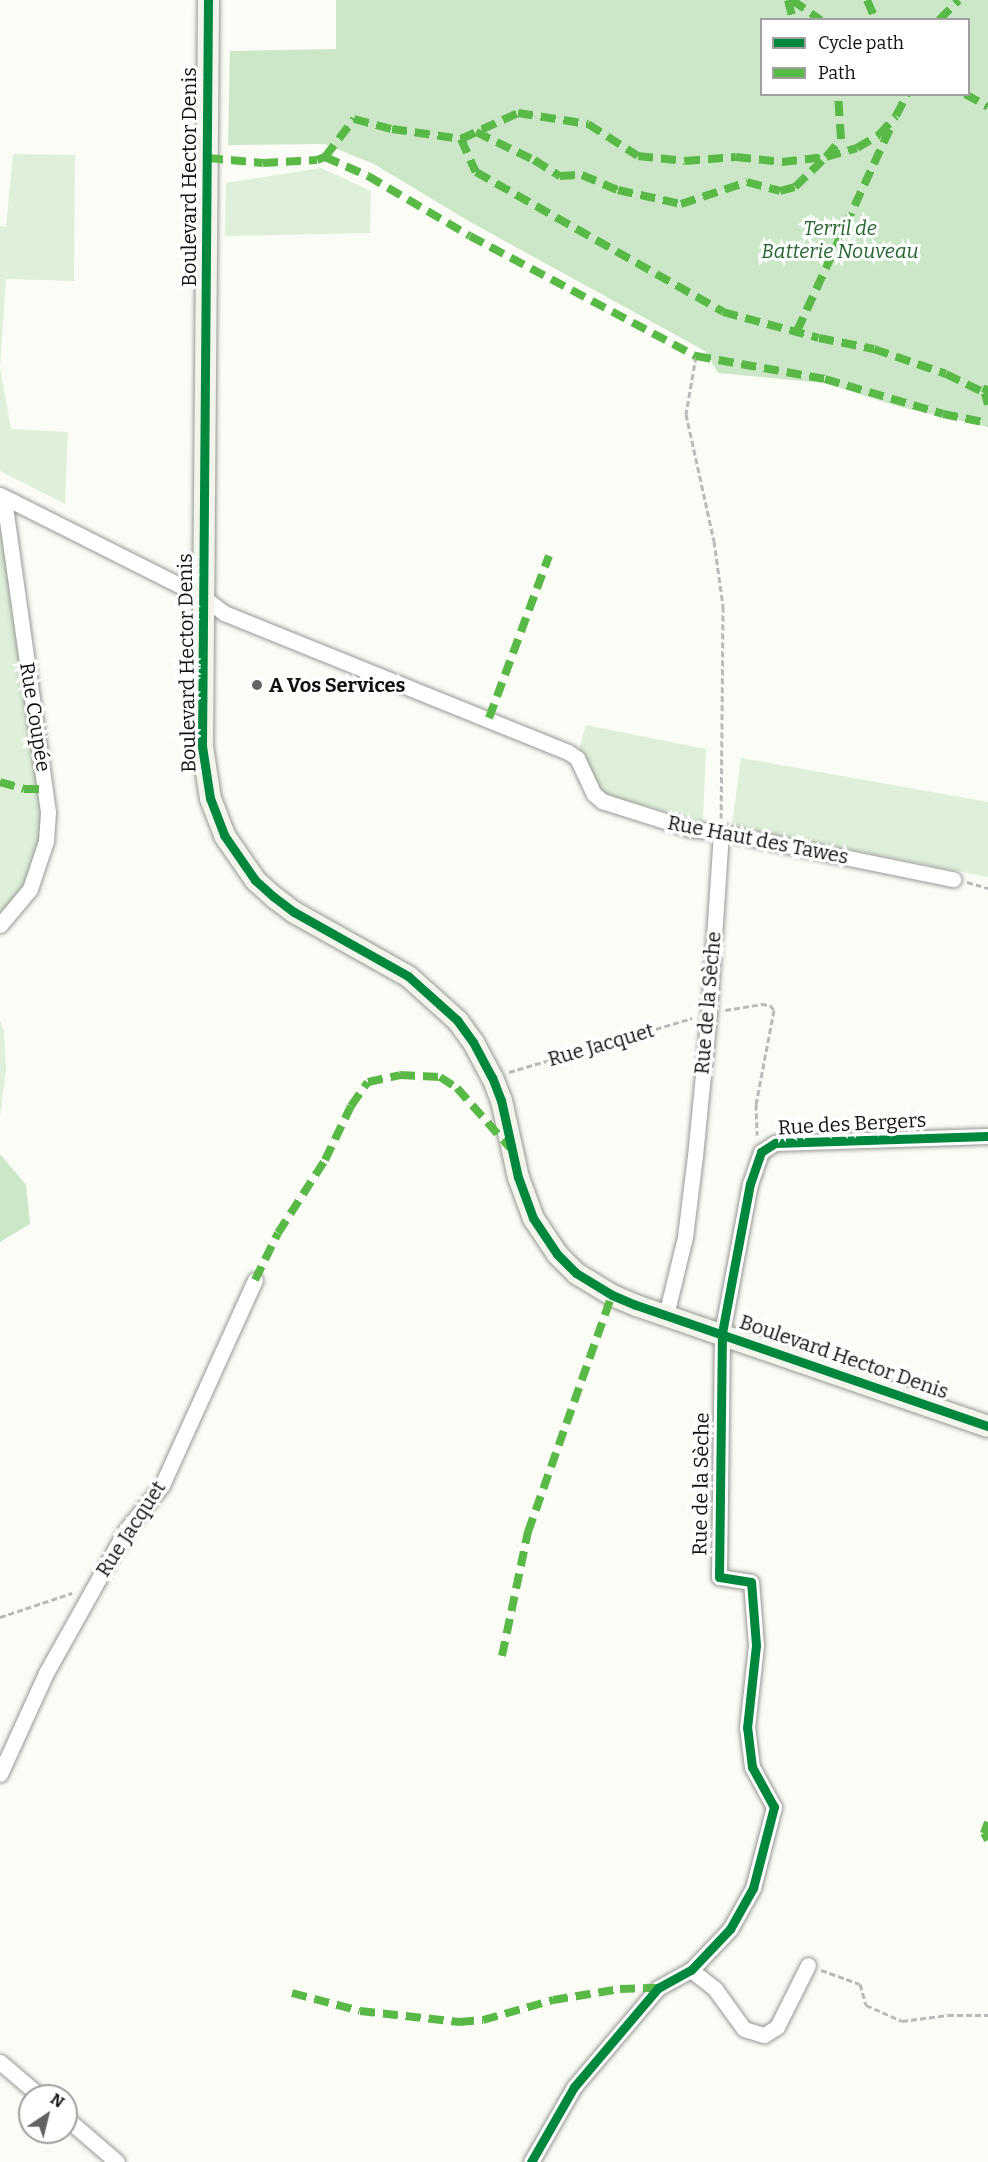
<!DOCTYPE html>
<html>
<head>
<meta charset="utf-8">
<style>
  body { margin:0 }
  #map { position:relative; width:988px; height:2162px; overflow:hidden; background:#fcfcf7; font-family:Bitter,serif }
  div>[style] { position:absolute }
  .green>* { inset:0; background:#def0d9 }
  .forest>* { inset:0; background:#cce7c8 }
  .path>* { height:3px; margin-top:-1.5px; transform-origin:0; background:repeating-linear-gradient(90deg,#b9b9b8 0 6px,transparent 0 9px) }
  .roads { filter:drop-shadow(0 0 2px #979795) drop-shadow(0 0 2px #979795) }
  .street>* { height:15px; margin:-7.5px; padding:0 7.5px; transform-origin:7.5px; border-radius:7.5px; background:#fffffe }
  .secondary>* { height:21px; margin:-10.5px; padding:0 10.5px; transform-origin:10.5px; border-radius:10.5px; background:#f3f5ec }
  .quiet>* { height:8px; margin-top:-4px; transform-origin:0; background:repeating-linear-gradient(90deg,#58b947 0 15px,transparent 0 23px) }
  .cycleway>* { height:9px; margin:-4.5px; padding:0 4.5px; transform-origin:4.5px; border-radius:4.5px; background:#00873e }
  .dots>* { width:16px; height:16px; translate:-50% -50%; box-sizing:border-box; border:3px solid #fff; border-radius:50% }
  span { translate:-50% -50%; white-space:nowrap; text-align:center; line-height:1.15; -webkit-text-stroke:6px #fff; paint-order:stroke }
  .street-label { font-size:20px; color:#111 }
  .park-label { font-size:20px; color:#25642f; font-style:italic }
  .poi-label { font-size:20px; color:#111; font-weight:700 }
  .left { translate:0 -50%; text-align:left }
  .legend { position:absolute; left:760px; top:18px; width:210px; height:78px; box-sizing:border-box; background:#fff; border:2px solid #a0a0a0; margin:0; padding:8px 10px; list-style:none; font-size:18px; color:#111 }
  .legend li { display:flex; align-items:center; gap:12px; height:30px }
  .legend b { width:30px; border:2px solid #a0a0a0 }
  .north { position:absolute; left:18px; top:2084px; width:60px; height:60px; box-sizing:border-box; background:#fff; border:2px solid #a0a0a0; border-radius:50%; rotate:35deg; font-size:16px; font-weight:700; line-height:24px; text-align:center; color:#111 }
  .north::after { content:''; display:block; margin:auto; width:21px; height:27px; background:#636362; clip-path:polygon(50% 0,100% 100%,50% 72%,0 100%) }
</style>
</head>
<body>
<div id="map">
  <div class="green">
    <div style="clip-path:polygon(13px 154px,75px 155px,74px 281px,6px 279px,0 368px,11px 429px,68px 432px,65px 504px,0 471px,0 226px,6px 227px)"></div>
    <div style="clip-path:polygon(321px 168px,371px 191px,370px 233px,225px 236px,226px 183px)"></div>
    <div style="clip-path:polygon(0 507px,37px 763px,43px 833px,24px 889px,0 918px)"></div>
    <div style="clip-path:polygon(586px 725px,706px 749px,703px 821px,605px 795px,579px 751px)"></div>
    <div style="clip-path:polygon(741px 758px,988px 802px,988px 877px,732px 825px)"></div>
    <div style="clip-path:polygon(0 1021px,4px 1031px,6px 1070px,0 1116px)"></div>
  </div>
  <div class="forest">
    <div style="clip-path:polygon(evenodd,336px 0,988px 0,988px 427px,900px 407px,824px 383px,718px 373px,705px 351px,472px 223px,374px 164px,325px 144px,228px 145px,230px 51px,336px 49px,336px 0,762px 20px,968px 20px,968px 94px,762px 94px,762px 20px)"></div>
    <div style="clip-path:polygon(0 1154px,26px 1185px,30px 1224px,0 1242px)"></div>
  </div>
  <div class="path">
    <div style="left:696px;top:356px;width:59px;rotate:99.8deg"></div>
    <div style="left:686px;top:414px;width:130px;rotate:77.6deg"></div>
    <div style="left:714px;top:541px;width:66px;rotate:82.1deg"></div>
    <div style="left:723px;top:606px;width:212px;rotate:90.5deg"></div>
    <div style="left:967px;top:882px;width:22px;rotate:16deg"></div>
    <div style="left:725px;top:1010px;width:36px;rotate:-9deg"></div>
    <div style="left:761px;top:1004px;width:9px;rotate:6deg"></div>
    <div style="left:770px;top:1005px;width:6px;rotate:51deg"></div>
    <div style="left:774px;top:1010px;width:96px;rotate:100.8deg"></div>
    <div style="left:756px;top:1104px;width:31px;rotate:88deg"></div>
    <div style="left:509px;top:1072px;width:191px;rotate:-16.4deg"></div>
    <div style="left:0;top:1617px;width:76px;rotate:-18.4deg"></div>
    <div style="left:821px;top:1970px;width:41px;rotate:19.7deg"></div>
    <div style="left:860px;top:1984px;width:22px;rotate:74deg"></div>
    <div style="left:866px;top:2005px;width:39px;rotate:24deg"></div>
    <div style="left:902px;top:2021px;width:46px;rotate:-7.4deg"></div>
    <div style="left:948px;top:2015px;width:40px"></div>
  </div>
  <div class="roads">
    <div class="street">
      <div style="left:0;top:495px;width:227px;rotate:26.7deg"></div>
      <div style="left:203px;top:597px;width:26px;rotate:37deg"></div>
      <div style="left:224px;top:613px;width:371px;rotate:22deg"></div>
      <div style="left:568px;top:752px;width:11px;rotate:34deg"></div>
      <div style="left:577px;top:758px;width:40px;rotate:65deg"></div>
      <div style="left:594px;top:794px;width:11px;rotate:41deg"></div>
      <div style="left:602px;top:801px;width:92px;rotate:17.7deg"></div>
      <div style="left:690px;top:829px;width:31px;rotate:6deg"></div>
      <div style="left:721px;top:832px;width:237px;rotate:11.5deg"></div>
      <div style="left:0;top:925px;width:47px;rotate:-50.2deg"></div>
      <div style="left:30px;top:889px;width:51px;rotate:-71.6deg"></div>
      <div style="left:46px;top:841px;width:29px;rotate:-86deg"></div>
      <div style="left:48px;top:812px;width:317px;rotate:-98deg"></div>
      <div style="left:666px;top:1315px;width:80px;rotate:-76.3deg"></div>
      <div style="left:685px;top:1237px;width:82px;rotate:-83deg"></div>
      <div style="left:695px;top:1156px;width:144px;rotate:-84.4deg"></div>
      <div style="left:709px;top:1013px;width:181px;rotate:-86.2deg"></div>
      <div style="left:0;top:1774px;width:111px;rotate:-65.5deg"></div>
      <div style="left:46px;top:1673px;width:164px;rotate:-60.8deg"></div>
      <div style="left:126px;top:1530px;width:58px;rotate:-51.3deg"></div>
      <div style="left:162px;top:1485px;width:225px;rotate:-65.6deg"></div>
      <div style="left:691px;top:1970px;width:31px;rotate:38deg"></div>
      <div style="left:715px;top:1989px;width:49px;rotate:54.1deg"></div>
      <div style="left:744px;top:2029px;width:21px;rotate:17deg"></div>
      <div style="left:764px;top:2035px;width:15px;rotate:-32deg"></div>
      <div style="left:777px;top:2027px;width:69px;rotate:-63.4deg"></div>
      <div style="left:0;top:2062px;width:52px;rotate:40.4deg"></div>
      <div style="left:66px;top:2118px;width:67px;rotate:40.8deg"></div>
      <div style="left:531px;top:2162px;width:86px;rotate:-60.2deg"></div>
      <div style="left:574px;top:2087px;width:130px;rotate:-49.7deg"></div>
      <div style="left:658px;top:1988px;width:38px;rotate:-29deg"></div>
      <div style="left:691px;top:1970px;width:57px;rotate:-46.4deg"></div>
      <div style="left:730px;top:1929px;width:47px;rotate:-60.7deg"></div>
      <div style="left:753px;top:1888px;width:84px;rotate:-75.5deg"></div>
      <div style="left:774px;top:1807px;width:46px;rotate:-118.8deg"></div>
      <div style="left:752px;top:1767px;width:39px;rotate:-97deg"></div>
      <div style="left:747px;top:1728px;width:83px;rotate:-83.8deg"></div>
      <div style="left:756px;top:1645px;width:63px;rotate:-94.5deg"></div>
      <div style="left:751px;top:1582px;width:32px;rotate:-171deg"></div>
      <div style="left:719px;top:1577px;width:244px;rotate:-89.3deg"></div>
      <div style="left:722px;top:1333px;width:152px;rotate:-79.4deg"></div>
      <div style="left:750px;top:1184px;width:34px;rotate:-71deg"></div>
      <div style="left:761px;top:1152px;width:17px;rotate:-33deg"></div>
      <div style="left:775px;top:1143px;width:213px;rotate:-1.9deg"></div>
    </div>
    <div class="secondary">
      <div style="left:208px;top:0;width:746px;rotate:90.46deg"></div>
      <div style="left:202px;top:746px;width:53px;rotate:81.3deg"></div>
      <div style="left:210px;top:798px;width:40px;rotate:69deg"></div>
      <div style="left:224px;top:835px;width:55px;rotate:55.4deg"></div>
      <div style="left:255px;top:880px;width:25px;rotate:42deg"></div>
      <div style="left:274px;top:897px;width:25px;rotate:37deg"></div>
      <div style="left:294px;top:912px;width:131px;rotate:29.3deg"></div>
      <div style="left:408px;top:976px;width:66px;rotate:41.9deg"></div>
      <div style="left:457px;top:1020px;width:27px;rotate:54deg"></div>
      <div style="left:473px;top:1042px;width:40px;rotate:62deg"></div>
      <div style="left:492px;top:1077px;width:25px;rotate:69deg"></div>
      <div style="left:501px;top:1100px;width:79px;rotate:77.6deg"></div>
      <div style="left:518px;top:1177px;width:44px;rotate:69.9deg"></div>
      <div style="left:533px;top:1218px;width:43px;rotate:56.3deg"></div>
      <div style="left:557px;top:1254px;width:27px;rotate:45deg"></div>
      <div style="left:576px;top:1273px;width:42px;rotate:31.4deg"></div>
      <div style="left:612px;top:1295px;width:26px;rotate:23deg"></div>
      <div style="left:636px;top:1305px;width:372px;rotate:19deg"></div>
    </div>
  </div>
  <div class="quiet">
    <div style="left:788px;top:0;width:21px;rotate:76deg"></div>
    <div style="left:792px;top:0;width:35px;rotate:35deg"></div>
    <div style="left:867px;top:0;width:22px;rotate:66deg"></div>
    <div style="left:939px;top:20px;width:28px;rotate:-45deg"></div>
    <div style="left:965px;top:94px;width:26px;rotate:29deg"></div>
    <div style="left:476px;top:132px;width:64px;rotate:25.8deg"></div>
    <div style="left:534px;top:160px;width:31px;rotate:32deg"></div>
    <div style="left:560px;top:176px;width:22px;rotate:-3deg"></div>
    <div style="left:582px;top:175px;width:39px;rotate:23deg"></div>
    <div style="left:618px;top:190px;width:65px;rotate:12.5deg"></div>
    <div style="left:681px;top:204px;width:70px;rotate:-18.4deg"></div>
    <div style="left:747px;top:182px;width:34px;rotate:15deg"></div>
    <div style="left:780px;top:191px;width:16px;rotate:-15deg"></div>
    <div style="left:795px;top:187px;width:43px;rotate:-44.1deg"></div>
    <div style="left:826px;top:157px;width:32px;rotate:-16deg"></div>
    <div style="left:857px;top:148px;width:26px;rotate:-31deg"></div>
    <div style="left:879px;top:135px;width:25px;rotate:-48deg"></div>
    <div style="left:896px;top:116px;width:25px;rotate:-63deg"></div>
    <div style="left:461px;top:139px;width:36px;rotate:66deg"></div>
    <div style="left:476px;top:172px;width:284px;rotate:29.5deg"></div>
    <div style="left:723px;top:312px;width:99px;rotate:15.2deg"></div>
    <div style="left:819px;top:338px;width:56px;rotate:11.3deg"></div>
    <div style="left:874px;top:349px;width:76px;rotate:19.1deg"></div>
    <div style="left:946px;top:374px;width:43px;rotate:26deg"></div>
    <div style="left:325px;top:157px;width:48px;rotate:-52.7deg"></div>
    <div style="left:354px;top:119px;width:39px;rotate:15deg"></div>
    <div style="left:392px;top:129px;width:70px;rotate:8.2deg"></div>
    <div style="left:461px;top:139px;width:63px;rotate:-24.5deg"></div>
    <div style="left:518px;top:113px;width:71px;rotate:8.9deg"></div>
    <div style="left:588px;top:124px;width:59px;rotate:32.6deg"></div>
    <div style="left:638px;top:156px;width:47px;rotate:6.1deg"></div>
    <div style="left:685px;top:161px;width:51px;rotate:-4.5deg"></div>
    <div style="left:736px;top:157px;width:46px;rotate:6.2deg"></div>
    <div style="left:782px;top:162px;width:44px;rotate:-6.5deg"></div>
    <div style="left:826px;top:157px;width:23px;rotate:-50deg"></div>
    <div style="left:841px;top:139px;width:45px;rotate:-93.8deg"></div>
    <div style="left:208px;top:158px;width:55px;rotate:5.2deg"></div>
    <div style="left:263px;top:163px;width:54px;rotate:-3.2deg"></div>
    <div style="left:317px;top:160px;width:9px;rotate:-21deg"></div>
    <div style="left:325px;top:157px;width:47px;rotate:23.8deg"></div>
    <div style="left:368px;top:176px;width:118px;rotate:30.5deg"></div>
    <div style="left:470px;top:236px;width:256px;rotate:28deg"></div>
    <div style="left:696px;top:356px;width:131px;rotate:10.1deg"></div>
    <div style="left:825px;top:379px;width:123px;rotate:16.5deg"></div>
    <div style="left:943px;top:414px;width:46px;rotate:11.3deg"></div>
    <div style="left:797px;top:331px;width:228px;rotate:-65.3deg"></div>
    <div style="left:988px;top:386px;width:8px;rotate:113deg"></div>
    <div style="left:985px;top:393px;width:12px;rotate:76deg"></div>
    <div style="left:489px;top:718px;width:173px;rotate:-69.7deg"></div>
    <div style="left:0;top:782px;width:25px;rotate:16deg"></div>
    <div style="left:24px;top:789px;width:22px"></div>
    <div style="left:255px;top:1280px;width:52px;rotate:-63.9deg"></div>
    <div style="left:278px;top:1233px;width:87px;rotate:-57.2deg"></div>
    <div style="left:325px;top:1160px;width:60px;rotate:-64.3deg"></div>
    <div style="left:351px;top:1106px;width:29px;rotate:-55deg"></div>
    <div style="left:368px;top:1082px;width:33px;rotate:-12deg"></div>
    <div style="left:400px;top:1075px;width:40px;rotate:2.9deg"></div>
    <div style="left:440px;top:1077px;width:20px;rotate:33deg"></div>
    <div style="left:457px;top:1088px;width:80px;rotate:48.5deg"></div>
    <div style="left:502px;top:1656px;width:127px;rotate:-78.2deg"></div>
    <div style="left:528px;top:1532px;width:251px;rotate:-70.5deg"></div>
    <div style="left:988px;top:1822px;width:12px;rotate:110deg"></div>
    <div style="left:984px;top:1833px;width:8px;rotate:60deg"></div>
    <div style="left:292px;top:1993px;width:70px;rotate:14.8deg"></div>
    <div style="left:360px;top:2011px;width:100px;rotate:6.3deg"></div>
    <div style="left:459px;top:2022px;width:24px;rotate:-5deg"></div>
    <div style="left:483px;top:2020px;width:73px;rotate:-15.9deg"></div>
    <div style="left:553px;top:2000px;width:68px;rotate:-9.3deg"></div>
    <div style="left:620px;top:1989px;width:38px;rotate:-2deg"></div>
  </div>
  <div class="cycleway">
    <div style="left:208px;top:0;width:746px;rotate:90.46deg"></div>
    <div style="left:202px;top:746px;width:53px;rotate:81.3deg"></div>
    <div style="left:210px;top:798px;width:40px;rotate:69deg"></div>
    <div style="left:224px;top:835px;width:55px;rotate:55.4deg"></div>
    <div style="left:255px;top:880px;width:25px;rotate:42deg"></div>
    <div style="left:274px;top:897px;width:25px;rotate:37deg"></div>
    <div style="left:294px;top:912px;width:131px;rotate:29.3deg"></div>
    <div style="left:408px;top:976px;width:66px;rotate:41.9deg"></div>
    <div style="left:457px;top:1020px;width:27px;rotate:54deg"></div>
    <div style="left:473px;top:1042px;width:40px;rotate:62deg"></div>
    <div style="left:492px;top:1077px;width:25px;rotate:69deg"></div>
    <div style="left:501px;top:1100px;width:79px;rotate:77.6deg"></div>
    <div style="left:518px;top:1177px;width:44px;rotate:69.9deg"></div>
    <div style="left:533px;top:1218px;width:43px;rotate:56.3deg"></div>
    <div style="left:557px;top:1254px;width:27px;rotate:45deg"></div>
    <div style="left:576px;top:1273px;width:42px;rotate:31.4deg"></div>
    <div style="left:612px;top:1295px;width:26px;rotate:23deg"></div>
    <div style="left:636px;top:1305px;width:372px;rotate:19deg"></div>
    <div style="left:531px;top:2162px;width:86px;rotate:-60.2deg"></div>
    <div style="left:574px;top:2087px;width:130px;rotate:-49.7deg"></div>
    <div style="left:658px;top:1988px;width:38px;rotate:-29deg"></div>
    <div style="left:691px;top:1970px;width:57px;rotate:-46.4deg"></div>
    <div style="left:730px;top:1929px;width:47px;rotate:-60.7deg"></div>
    <div style="left:753px;top:1888px;width:84px;rotate:-75.5deg"></div>
    <div style="left:774px;top:1807px;width:46px;rotate:-118.8deg"></div>
    <div style="left:752px;top:1767px;width:39px;rotate:-97deg"></div>
    <div style="left:747px;top:1728px;width:83px;rotate:-83.8deg"></div>
    <div style="left:756px;top:1645px;width:63px;rotate:-94.5deg"></div>
    <div style="left:751px;top:1582px;width:32px;rotate:-171deg"></div>
    <div style="left:719px;top:1577px;width:244px;rotate:-89.3deg"></div>
    <div style="left:722px;top:1333px;width:152px;rotate:-79.4deg"></div>
    <div style="left:750px;top:1184px;width:34px;rotate:-71deg"></div>
    <div style="left:761px;top:1152px;width:17px;rotate:-33deg"></div>
    <div style="left:775px;top:1143px;width:213px;rotate:-1.9deg"></div>
  </div>
  <div class="dots">
    <div style="left:257px;top:685px;background:#636362"></div>
  </div>
  <div class="street-label">
    <span style="left:189px;top:177px;rotate:-90deg">Boulevard Hector Denis</span>
    <span style="left:187px;top:663px;rotate:-91deg">Boulevard Hector Denis</span>
    <span style="left:35px;top:717px;rotate:81deg">Rue Coupée</span>
    <span style="left:758px;top:840px;rotate:11deg">Rue Haut des Tawes</span>
    <span style="left:708px;top:1003px;rotate:-85deg">Rue de la Sèche</span>
    <span style="left:601px;top:1045px;rotate:-16deg">Rue Jacquet</span>
    <span style="left:852px;top:1124px;rotate:-3deg">Rue des Bergers</span>
    <span style="left:844px;top:1357px;rotate:19deg">Boulevard Hector Denis</span>
    <span style="left:701px;top:1484px;rotate:-89deg">Rue de la Sèche</span>
    <span style="left:131px;top:1529px;rotate:-57deg">Rue Jacquet</span>
  </div>
  <div class="park-label">
    <span style="left:840px;top:240px">Terril de<br>Batterie Nouveau</span>
  </div>
  <div class="poi-label">
    <span class="left" style="left:269px;top:685px">A Vos Services</span>
  </div>
  <ul class="legend">
  <li><b style="height:8px;background:#00873e"></b>Cycle path</li>
  <li><b style="height:8px;background:#58b947"></b>Path</li>
  </ul>
  <div class="north">N</div>
</div>
</body>
</html>
